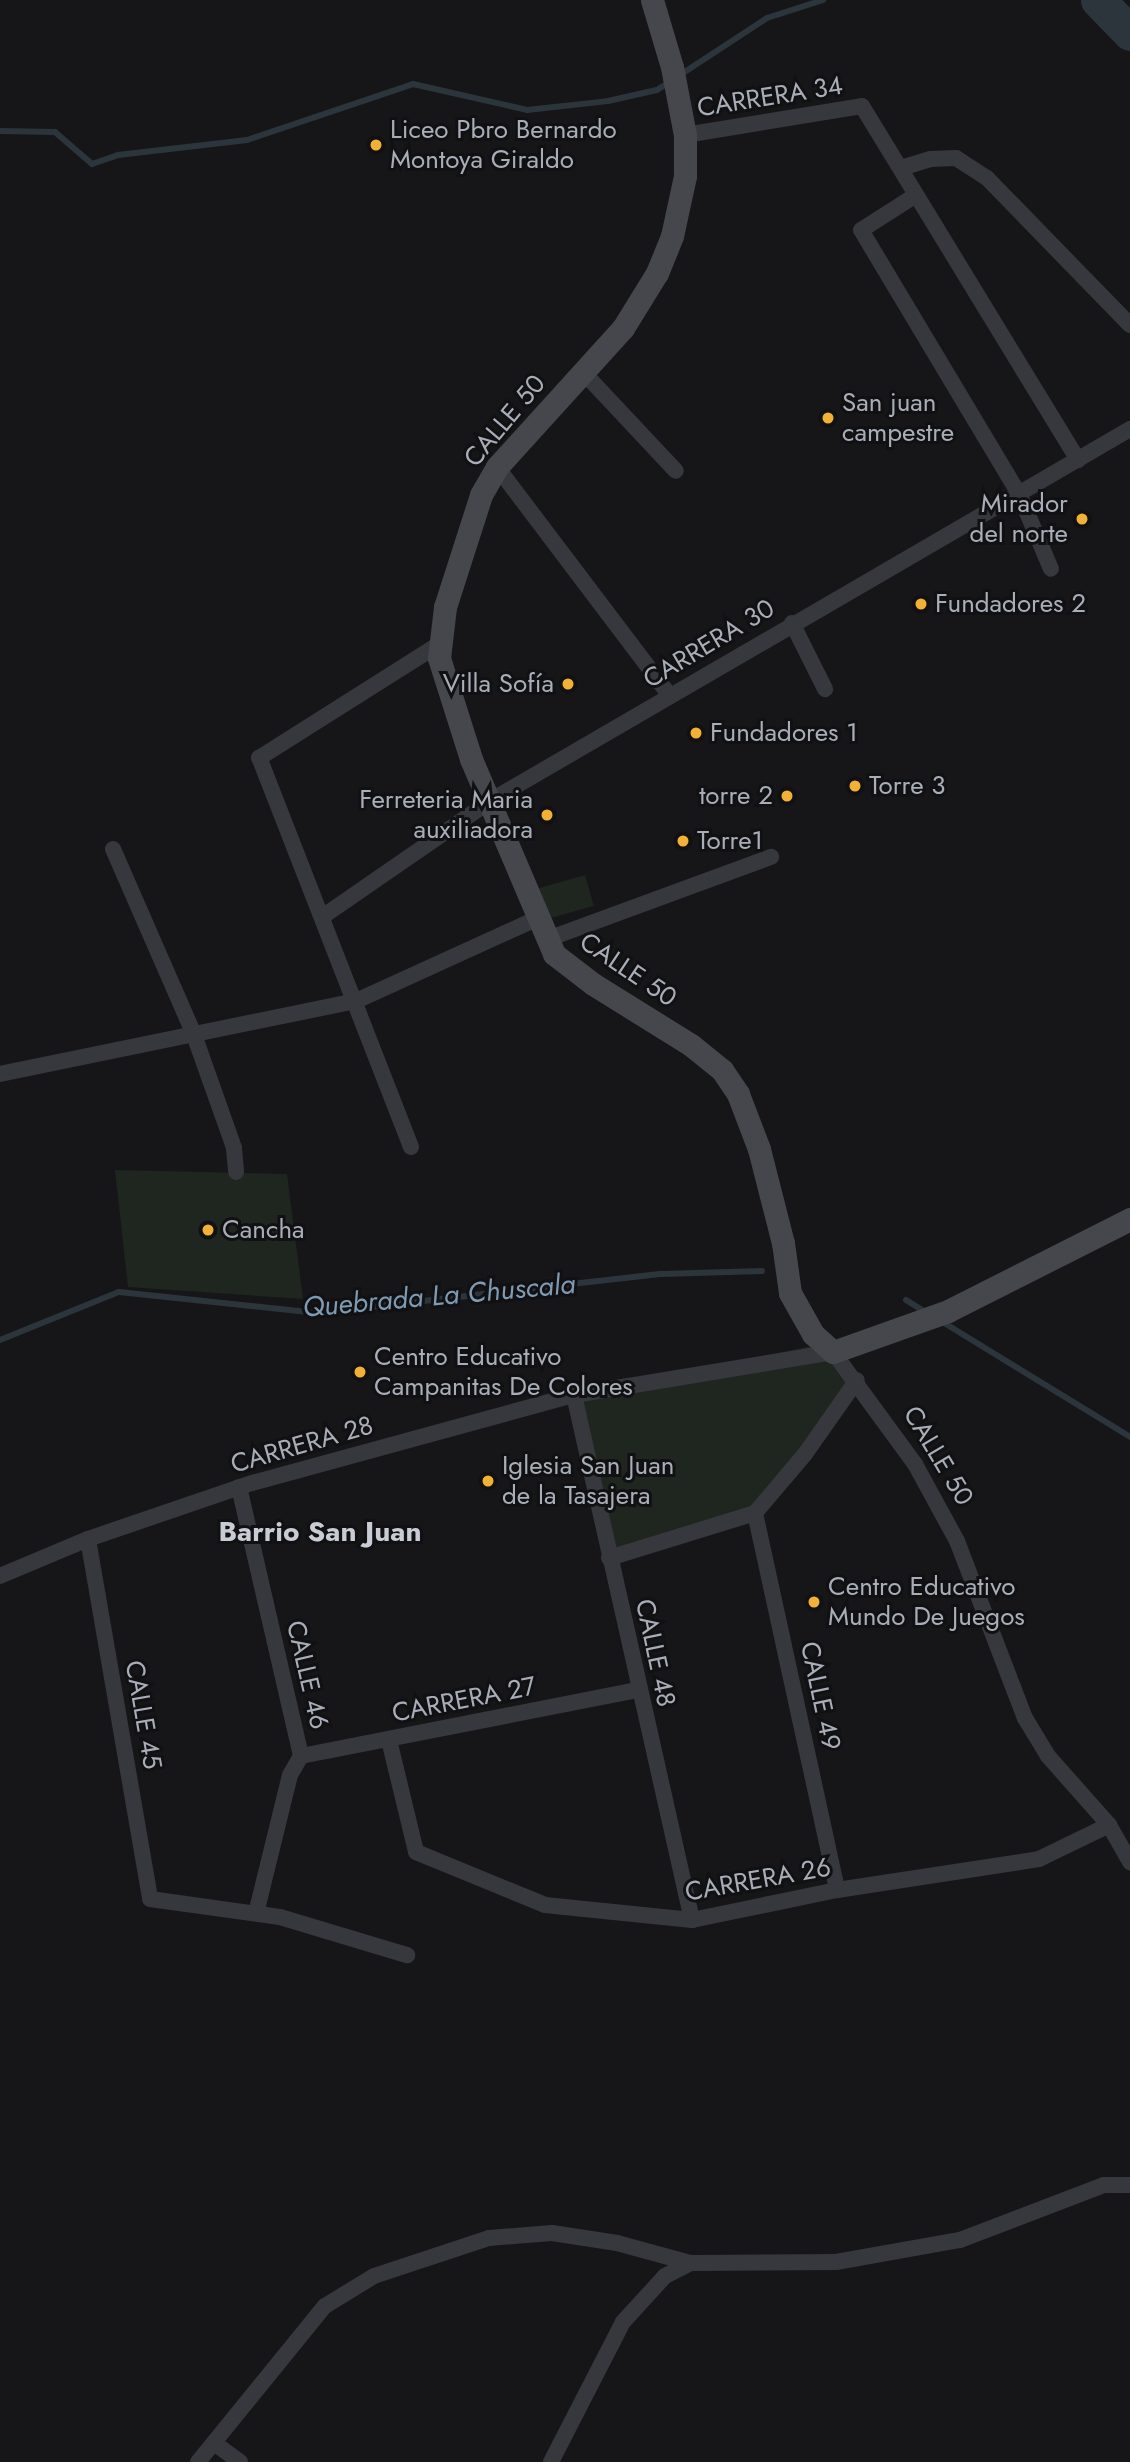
<!DOCTYPE html>
<html>
<head>
<meta charset="utf-8">
<style>
  body { margin:0 }
  #map { position:relative; width:1130px; height:2462px; overflow:hidden; background:#161618; font-family:Jost,sans-serif }
  div>[style] { position:absolute }
  .green>* { inset:0; background:#1e261f; transform-origin:0 0 }
  .stream>* { height:6px; margin:-3px; padding:0 3px; transform-origin:3px; border-radius:3px; background:#2c353c }
  .river>* { height:35px; margin:-17.5px; padding:0 17.5px; transform-origin:17.5px; border-radius:17.5px; background:#2c353c }
  .street>* { height:16px; margin:-8px; padding:0 8px; transform-origin:8px; border-radius:8px; background:#37383d }
  .secondary>* { height:23px; margin:-11.5px; padding:0 11.5px; transform-origin:11.5px; border-radius:11.5px; background:#45474d }
  .dots>* { width:19px; height:19px; translate:-50% -50%; box-sizing:border-box; border:4px solid #111113; border-radius:50% }
  span { translate:-50% -50%; white-space:nowrap; text-align:center; line-height:1.15; -webkit-text-stroke:6px #111113; paint-order:stroke }
  .street-label { font-size:26px; color:#a8adb8 }
  .poi-label { font-size:26px; color:#a8adb8 }
  .left { translate:0 -50%; text-align:left }
  .right { translate:-100% -50%; text-align:right }
  .water-label { font-size:28px; color:#7f9bb3; font-style:italic }
  .neighbourhood-label { font-size:28px; color:#c9ccd4; font-weight:700 }
</style>
</head>
<body>
<div id="map">
  <div class="green">
    <div style="left:585px;top:875px;width:32px;height:50px;rotate:74deg"></div>
    <div style="clip-path:polygon(115px 1170px,287px 1174px,303px 1299px,128px 1287px)"></div>
    <div style="clip-path:polygon(821px 1344px,857px 1380px,754px 1510px,609px 1554px,575px 1396px)"></div>
  </div>
  <div class="stream">
    <div style="left:680px;top:75px;width:104px;rotate:-33.2deg"></div>
    <div style="left:767px;top:18px;width:59px;rotate:-17.8deg"></div>
    <div style="left:0;top:131px;width:55px;rotate:1deg"></div>
    <div style="left:55px;top:132px;width:49px;rotate:40.9deg"></div>
    <div style="left:92px;top:164px;width:28px;rotate:-19deg"></div>
    <div style="left:118px;top:155px;width:130px;rotate:-6.6deg"></div>
    <div style="left:247px;top:140px;width:175px;rotate:-18.6deg"></div>
    <div style="left:413px;top:84px;width:117px;rotate:12.8deg"></div>
    <div style="left:527px;top:110px;width:81px;rotate:-6.3deg"></div>
    <div style="left:608px;top:101px;width:50px;rotate:-12.7deg"></div>
    <div style="left:657px;top:90px;width:17px;rotate:-33deg"></div>
    <div style="left:906px;top:1300px;width:22px;rotate:32deg"></div>
    <div style="left:941px;top:1321px;width:222px;rotate:31.5deg"></div>
    <div style="left:0;top:1340px;width:128px;rotate:-22deg"></div>
    <div style="left:119px;top:1292px;width:200px;rotate:6deg"></div>
    <div style="left:318px;top:1313px;width:346px;rotate:-6.5deg"></div>
    <div style="left:662px;top:1274px;width:100px;rotate:-1.7deg"></div>
  </div>
  <div class="river">
    <div style="left:1098px;top:0;width:46px;rotate:45.9deg"></div>
  </div>
  <div class="street">
    <div style="left:685px;top:135px;width:179px;rotate:-9.3deg"></div>
    <div style="left:862px;top:106px;width:415px;rotate:58.6deg"></div>
    <div style="left:901px;top:168px;width:30px;rotate:-17deg"></div>
    <div style="left:930px;top:159px;width:26px;rotate:-2deg"></div>
    <div style="left:956px;top:158px;width:37px;rotate:33deg"></div>
    <div style="left:987px;top:178px;width:205px;rotate:45.8deg"></div>
    <div style="left:916px;top:195px;width:65px;rotate:147.5deg"></div>
    <div style="left:861px;top:230px;width:310px;rotate:59.1deg"></div>
    <div style="left:1020px;top:496px;width:79px;rotate:67deg"></div>
    <div style="left:584px;top:373px;width:134px;rotate:46.8deg"></div>
    <div style="left:497px;top:467px;width:287px;rotate:52.9deg"></div>
    <div style="left:792px;top:623px;width:74px;rotate:63.4deg"></div>
    <div style="left:113px;top:849px;width:200px;rotate:66.4deg"></div>
    <div style="left:193px;top:1032px;width:123px;rotate:70.5deg"></div>
    <div style="left:234px;top:1148px;width:24px;rotate:85deg"></div>
    <div style="left:322px;top:917px;width:204px;rotate:-34.6deg"></div>
    <div style="left:490px;top:801px;width:740px;rotate:-30.17deg"></div>
    <div style="left:545px;top:940px;width:241px;rotate:-20.2deg"></div>
    <div style="left:0;top:1074px;width:363px;rotate:-11.6deg"></div>
    <div style="left:356px;top:1001px;width:198px;rotate:-24.5deg"></div>
    <div style="left:411px;top:1147px;width:418px;rotate:-111.3deg"></div>
    <div style="left:259px;top:758px;width:215px;rotate:-32.3deg"></div>
    <div style="left:574px;top:1395px;width:538px;rotate:77.33deg"></div>
    <div style="left:239px;top:1487px;width:276px;rotate:77deg"></div>
    <div style="left:301px;top:1756px;width:22px;rotate:120deg"></div>
    <div style="left:290px;top:1775px;width:142px;rotate:103.8deg"></div>
    <div style="left:755px;top:1513px;width:386px;rotate:77.7deg"></div>
    <div style="left:88px;top:1539px;width:365px;rotate:80.2deg"></div>
    <div style="left:150px;top:1899px;width:131px;rotate:7.9deg"></div>
    <div style="left:280px;top:1917px;width:133px;rotate:16.7deg"></div>
    <div style="left:609px;top:1558px;width:153px;rotate:-17.1deg"></div>
    <div style="left:755px;top:1513px;width:77px;rotate:-49.7deg"></div>
    <div style="left:805px;top:1454px;width:90px;rotate:-54.9deg"></div>
    <div style="left:0;top:1576px;width:95px;rotate:-22.8deg"></div>
    <div style="left:88px;top:1539px;width:173px;rotate:-18.9deg"></div>
    <div style="left:252px;top:1483px;width:334px;rotate:-15.3deg"></div>
    <div style="left:574px;top:1395px;width:263px;rotate:-9.4deg"></div>
    <div style="left:833px;top:1352px;width:139px;rotate:53.8deg"></div>
    <div style="left:915px;top:1464px;width:88px;rotate:61.4deg"></div>
    <div style="left:957px;top:1541px;width:190px;rotate:69deg"></div>
    <div style="left:1025px;top:1718px;width:44px;rotate:58.8deg"></div>
    <div style="left:1048px;top:1756px;width:92px;rotate:48.5deg"></div>
    <div style="left:1109px;top:1825px;width:43px;rotate:60.4deg"></div>
    <div style="left:389px;top:1740px;width:115px;rotate:76.4deg"></div>
    <div style="left:416px;top:1852px;width:139px;rotate:22.3deg"></div>
    <div style="left:545px;top:1905px;width:148px;rotate:5.8deg"></div>
    <div style="left:692px;top:1920px;width:148px;rotate:-11.7deg"></div>
    <div style="left:837px;top:1890px;width:204px;rotate:-8.7deg"></div>
    <div style="left:1039px;top:1859px;width:78px;rotate:-25.9deg"></div>
    <div style="left:301px;top:1756px;width:342px;rotate:-11.1deg"></div>
    <div style="left:214px;top:2443px;width:32px;rotate:36deg"></div>
    <div style="left:198px;top:2462px;width:201px;rotate:-50.9deg"></div>
    <div style="left:325px;top:2306px;width:57px;rotate:-31.5deg"></div>
    <div style="left:374px;top:2276px;width:121px;rotate:-18.3deg"></div>
    <div style="left:489px;top:2238px;width:63px;rotate:-4.5deg"></div>
    <div style="left:552px;top:2233px;width:66px;rotate:8.7deg"></div>
    <div style="left:617px;top:2243px;width:76px;rotate:15.3deg"></div>
    <div style="left:690px;top:2263px;width:146px;rotate:-0.4deg"></div>
    <div style="left:836px;top:2262px;width:126px;rotate:-10.1deg"></div>
    <div style="left:960px;top:2240px;width:154px;rotate:-20.9deg"></div>
    <div style="left:1104px;top:2185px;width:26px"></div>
    <div style="left:551px;top:2462px;width:157px;rotate:-62.8deg"></div>
    <div style="left:623px;top:2322px;width:62px;rotate:-47.6deg"></div>
    <div style="left:665px;top:2276px;width:28px;rotate:-27deg"></div>
  </div>
  <div class="secondary">
    <div style="left:652px;top:0;width:70px;rotate:73.4deg"></div>
    <div style="left:672px;top:67px;width:69px;rotate:79.2deg"></div>
    <div style="left:685px;top:135px;width:41px;rotate:90deg"></div>
    <div style="left:685px;top:176px;width:61px;rotate:102.2deg"></div>
    <div style="left:672px;top:236px;width:40px;rotate:112deg"></div>
    <div style="left:657px;top:273px;width:65px;rotate:121.7deg"></div>
    <div style="left:623px;top:328px;width:188px;rotate:132.2deg"></div>
    <div style="left:497px;top:467px;width:32px;rotate:120deg"></div>
    <div style="left:481px;top:495px;width:118px;rotate:107.8deg"></div>
    <div style="left:445px;top:607px;width:51px;rotate:96.7deg"></div>
    <div style="left:439px;top:658px;width:106px;rotate:72.4deg"></div>
    <div style="left:471px;top:759px;width:212px;rotate:66.9deg"></div>
    <div style="left:554px;top:954px;width:49px;rotate:37.6deg"></div>
    <div style="left:593px;top:984px;width:115px;rotate:31.9deg"></div>
    <div style="left:691px;top:1045px;width:40px;rotate:39deg"></div>
    <div style="left:722px;top:1070px;width:29px;rotate:56deg"></div>
    <div style="left:738px;top:1094px;width:59px;rotate:69.1deg"></div>
    <div style="left:759px;top:1149px;width:97px;rotate:75.7deg"></div>
    <div style="left:783px;top:1243px;width:50px;rotate:82deg"></div>
    <div style="left:790px;top:1293px;width:47px;rotate:60.7deg"></div>
    <div style="left:813px;top:1334px;width:27px;rotate:42deg"></div>
    <div style="left:833px;top:1352px;width:122px;rotate:-19.6deg"></div>
    <div style="left:948px;top:1311px;width:204px;rotate:-26.8deg"></div>
  </div>
  <div class="dots">
    <div style="left:376px;top:145px;background:#f2b134"></div>
    <div style="left:828px;top:418px;background:#f2b134"></div>
    <div style="left:1082px;top:519px;background:#f2b134"></div>
    <div style="left:921px;top:604px;background:#f2b134"></div>
    <div style="left:568px;top:684px;background:#f2b134"></div>
    <div style="left:696px;top:733px;background:#f2b134"></div>
    <div style="left:855px;top:786px;background:#f2b134"></div>
    <div style="left:787px;top:796px;background:#f2b134"></div>
    <div style="left:547px;top:815px;background:#f2b134"></div>
    <div style="left:683px;top:841px;background:#f2b134"></div>
    <div style="left:208px;top:1230px;background:#f2b134"></div>
    <div style="left:360px;top:1372px;background:#f2b134"></div>
    <div style="left:488px;top:1481px;background:#f2b134"></div>
    <div style="left:814px;top:1602px;background:#f2b134"></div>
  </div>
  <div class="street-label">
    <span style="left:770px;top:97px;rotate:-9deg">CARRERA 34</span>
    <span style="left:505px;top:421px;rotate:-50deg">CALLE 50</span>
    <span style="left:709px;top:644px;rotate:-31deg">CARRERA 30</span>
    <span style="left:628px;top:970px;rotate:34deg">CALLE 50</span>
    <span style="left:302px;top:1445px;rotate:-16deg">CARRERA 28</span>
    <span style="left:938px;top:1456px;rotate:59deg">CALLE 50</span>
    <span style="left:655px;top:1653px;rotate:78deg">CALLE 48</span>
    <span style="left:307px;top:1675px;rotate:77deg">CALLE 46</span>
    <span style="left:820px;top:1696px;rotate:78deg">CALLE 49</span>
    <span style="left:464px;top:1700px;rotate:-11deg">CARRERA 27</span>
    <span style="left:143px;top:1715px;rotate:80deg">CALLE 45</span>
    <span style="left:758px;top:1880px;rotate:-10deg">CARRERA 26</span>
  </div>
  <div class="poi-label">
    <span class="left" style="left:390px;top:145px">Liceo Pbro Bernardo<br>Montoya Giraldo</span>
    <span class="left" style="left:842px;top:418px">San juan<br>campestre</span>
    <span class="right" style="left:1068px;top:519px">Mirador<br>del norte</span>
    <span class="left" style="left:935px;top:604px">Fundadores 2</span>
    <span class="right" style="left:554px;top:684px">Villa Sofía</span>
    <span class="left" style="left:710px;top:733px">Fundadores 1</span>
    <span class="left" style="left:869px;top:786px">Torre 3</span>
    <span class="right" style="left:773px;top:796px">torre 2</span>
    <span class="right" style="left:533px;top:815px">Ferreteria Maria<br>auxiliadora</span>
    <span class="left" style="left:697px;top:841px">Torre1</span>
    <span class="left" style="left:222px;top:1230px">Cancha</span>
    <span class="left" style="left:374px;top:1372px">Centro Educativo<br>Campanitas De Colores</span>
    <span class="left" style="left:502px;top:1481px">Iglesia San Juan<br>de la Tasajera</span>
    <span class="left" style="left:828px;top:1602px">Centro Educativo<br>Mundo De Juegos</span>
  </div>
  <div class="water-label">
    <span style="left:439px;top:1296px;rotate:-5deg">Quebrada La Chuscala</span>
  </div>
  <div class="neighbourhood-label">
    <span style="left:320px;top:1532px">Barrio San Juan</span>
  </div>
</div>
</body>
</html>
